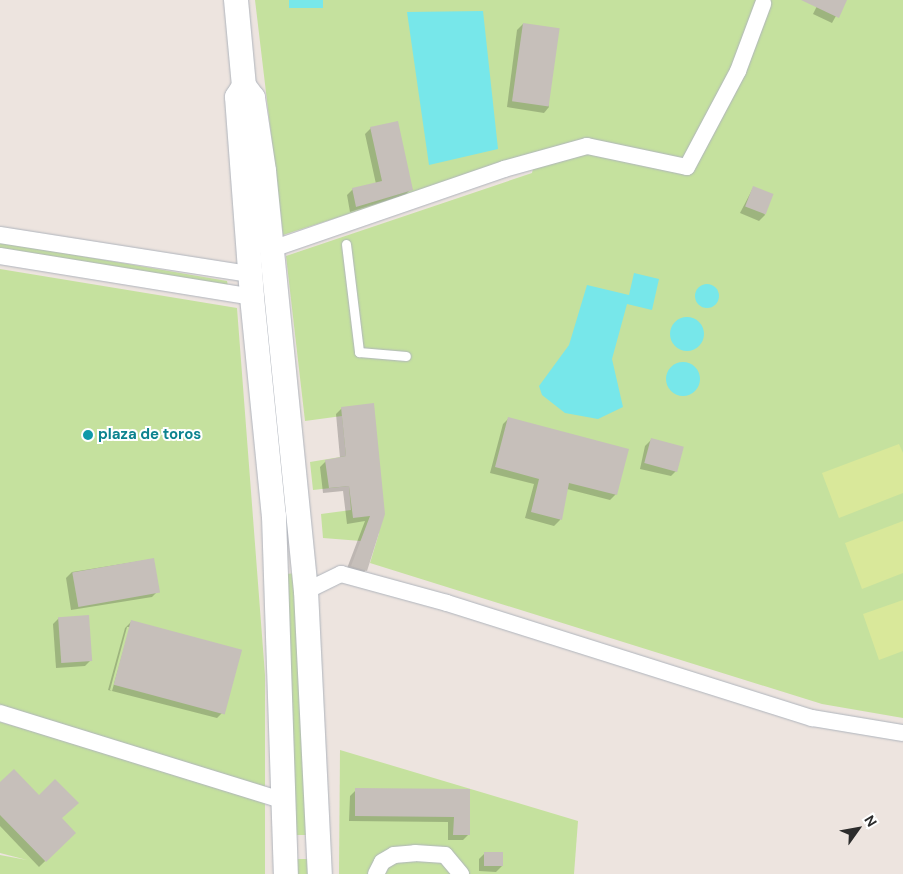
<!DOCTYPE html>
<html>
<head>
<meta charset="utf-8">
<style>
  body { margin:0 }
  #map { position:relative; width:903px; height:874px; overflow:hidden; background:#ede4df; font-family:"DM Sans",sans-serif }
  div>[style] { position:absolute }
  .green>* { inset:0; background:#c5e19e; transform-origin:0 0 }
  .pitch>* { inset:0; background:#d9e89a }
  .water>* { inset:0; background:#77e7ea; transform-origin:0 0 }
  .round { border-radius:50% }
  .shadow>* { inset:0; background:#0003 }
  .building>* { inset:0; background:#c6bfba; transform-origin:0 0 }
  .roads { filter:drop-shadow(0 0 1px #afb4bc) drop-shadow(0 0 1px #afb4bc) }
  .service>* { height:9px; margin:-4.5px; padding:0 4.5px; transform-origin:4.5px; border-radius:4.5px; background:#fff }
  .minor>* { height:16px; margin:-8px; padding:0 8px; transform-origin:8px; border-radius:8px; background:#fff }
  .secondary>* { height:24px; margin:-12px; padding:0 12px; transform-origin:12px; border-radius:12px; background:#fff }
  .dots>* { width:14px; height:14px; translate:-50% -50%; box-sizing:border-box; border:2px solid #fff; border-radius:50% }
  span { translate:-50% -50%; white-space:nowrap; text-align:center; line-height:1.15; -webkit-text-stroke:4px #fff; paint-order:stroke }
  .culture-label { font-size:15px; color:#0d838f; font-weight:700 }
  .left { translate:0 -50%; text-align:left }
  .north { position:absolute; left:833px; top:804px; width:50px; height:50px; -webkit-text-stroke:4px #fff; paint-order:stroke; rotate:58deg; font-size:14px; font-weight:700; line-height:20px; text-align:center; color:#2c2c2c }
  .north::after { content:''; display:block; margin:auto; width:18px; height:22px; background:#2c2c2c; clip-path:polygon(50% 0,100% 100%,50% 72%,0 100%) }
</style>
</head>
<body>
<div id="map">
  <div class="green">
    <div style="clip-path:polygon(255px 0,903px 0,903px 718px,822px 704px,370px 563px,379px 533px,366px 528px,361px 541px,323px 538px,321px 514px,351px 510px,349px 486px,313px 490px,310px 462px,346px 456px,342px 416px,305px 421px,286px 256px,532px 173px,536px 154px,283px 235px)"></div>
    <div style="clip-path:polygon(0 242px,227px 281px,228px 286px,0 250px)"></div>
    <div style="clip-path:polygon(0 269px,237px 308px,265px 675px,265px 874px,0 874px,0 855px,27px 860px,0 853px,0 722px,36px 732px,0 720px)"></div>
    <div style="clip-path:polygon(296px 573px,308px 835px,295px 835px,286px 574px)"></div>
    <div style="clip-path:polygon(340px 750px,578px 821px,574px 874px,339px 874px)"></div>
    <div style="left:296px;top:859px;width:13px;height:15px"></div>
  </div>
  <div class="pitch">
    <div style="clip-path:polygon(899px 444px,903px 453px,903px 493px,839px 518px,822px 473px)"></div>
    <div style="clip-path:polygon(903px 521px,903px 573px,862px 589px,845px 543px)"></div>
    <div style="clip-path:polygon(903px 600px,903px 651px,879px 660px,863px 614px)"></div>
  </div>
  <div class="water">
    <div style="left:289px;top:0;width:34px;height:8px"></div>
    <div style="clip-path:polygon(483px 11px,498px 149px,429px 165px,407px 12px)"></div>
    <div style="clip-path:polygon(634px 273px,659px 279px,652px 310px,627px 304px,612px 359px,623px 407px,598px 419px,565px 413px,542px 395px,539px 386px,569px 345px,587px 285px,629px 295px)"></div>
    <div class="round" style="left:695px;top:284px;width:24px;height:24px"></div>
    <div class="round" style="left:670px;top:317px;width:34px;height:34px"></div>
    <div class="round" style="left:666px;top:362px;width:34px;height:34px"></div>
  </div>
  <div class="shadow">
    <div style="clip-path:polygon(820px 0,845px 0,832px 23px,813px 14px)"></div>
    <div style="clip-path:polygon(523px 24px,549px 107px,544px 113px,507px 107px,517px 30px)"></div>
    <div style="clip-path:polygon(371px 128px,411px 189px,405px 195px,350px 212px,347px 195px,353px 189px,376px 184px,365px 134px)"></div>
    <div style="clip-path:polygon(753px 188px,765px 215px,759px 221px,740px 213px)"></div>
    <div style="clip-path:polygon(342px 408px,384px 514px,366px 570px,360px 576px,346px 571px,365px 521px,347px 524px,343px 491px,323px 493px,320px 467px,326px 461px,340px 458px,336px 414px)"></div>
    <div style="clip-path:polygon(509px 418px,616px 494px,610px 500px,567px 489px,560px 520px,554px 526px,525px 518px,534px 484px,490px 473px,503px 424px)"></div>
    <div style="clip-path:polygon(651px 440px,677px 470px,671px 476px,640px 469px,645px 446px)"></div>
    <div style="clip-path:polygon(153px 559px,158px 591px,152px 597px,71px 610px,66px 578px,72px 572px)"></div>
    <div style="clip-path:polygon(59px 618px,91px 660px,85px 666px,56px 668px,53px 624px)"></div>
    <div style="clip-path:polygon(evenodd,131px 622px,223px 712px,217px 718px,108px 690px,125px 628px,131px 622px,127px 627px,130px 627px,112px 691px,110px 690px,127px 627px)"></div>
    <div style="clip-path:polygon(0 784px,61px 819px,74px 833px,39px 867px,0 826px)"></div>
    <div style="clip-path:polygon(356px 790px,469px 790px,469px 834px,463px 840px,448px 840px,448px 822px,349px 821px,350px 796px)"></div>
    <div style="clip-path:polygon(485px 853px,502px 866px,496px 872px,479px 871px,479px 859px)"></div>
  </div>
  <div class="building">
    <div style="clip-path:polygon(801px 0,847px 0,839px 18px)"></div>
    <div style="left:523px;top:23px;width:37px;height:79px;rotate:8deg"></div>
    <div style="clip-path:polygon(398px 121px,413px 190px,356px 207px,352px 188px,382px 181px,370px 127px)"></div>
    <div style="left:753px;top:186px;width:22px;height:22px;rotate:21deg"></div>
    <div style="clip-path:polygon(374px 403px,385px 514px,367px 571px,351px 566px,370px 516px,353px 518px,349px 486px,329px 488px,325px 460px,346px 456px,341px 407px)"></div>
    <div style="clip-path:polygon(508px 417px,629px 449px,617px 495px,569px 483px,562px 520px,531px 512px,539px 479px,495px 467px)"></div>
    <div style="left:651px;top:438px;width:34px;height:26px;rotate:15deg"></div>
    <div style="left:154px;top:558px;width:35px;height:83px;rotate:80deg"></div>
    <div style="left:89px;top:615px;width:46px;height:31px;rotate:86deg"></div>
    <div style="left:131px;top:620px;width:115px;height:67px;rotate:15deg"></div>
    <div style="clip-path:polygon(14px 769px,39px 795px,55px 779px,79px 803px,62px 818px,76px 833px,46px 862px,0 815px,0 782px)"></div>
    <div style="clip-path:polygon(355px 788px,470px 789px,470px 835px,453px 835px,454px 817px,355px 816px)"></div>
    <div style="left:484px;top:852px;width:19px;height:14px"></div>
  </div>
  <div class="roads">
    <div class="service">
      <div style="left:346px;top:244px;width:109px;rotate:83.1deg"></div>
      <div style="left:359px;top:352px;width:47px;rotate:4.9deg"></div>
    </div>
    <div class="minor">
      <div style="left:0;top:235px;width:253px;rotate:8.9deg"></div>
      <div style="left:272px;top:249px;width:245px;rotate:-19deg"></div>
      <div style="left:504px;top:169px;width:86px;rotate:-15.5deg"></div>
      <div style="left:587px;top:146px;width:102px;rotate:11.9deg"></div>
      <div style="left:687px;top:167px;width:109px;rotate:-62deg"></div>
      <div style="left:738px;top:71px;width:72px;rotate:-69.5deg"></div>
      <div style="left:0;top:256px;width:255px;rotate:9.2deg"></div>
      <div style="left:306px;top:591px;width:39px;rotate:-26deg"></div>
      <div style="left:341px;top:574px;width:110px;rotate:15.3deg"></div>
      <div style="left:447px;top:603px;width:383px;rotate:17.5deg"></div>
      <div style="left:812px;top:718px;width:92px;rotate:9.4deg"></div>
      <div style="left:0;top:713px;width:297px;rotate:17.2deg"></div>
      <div style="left:376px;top:874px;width:13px;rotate:-63deg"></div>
      <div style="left:382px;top:862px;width:14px;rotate:-30deg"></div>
      <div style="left:394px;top:855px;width:21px;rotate:-5deg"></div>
      <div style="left:415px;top:853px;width:30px;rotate:4deg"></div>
      <div style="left:445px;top:855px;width:25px;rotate:50deg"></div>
    </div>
    <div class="secondary">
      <div style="left:236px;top:0;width:86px;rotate:84.7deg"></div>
      <div style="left:244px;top:86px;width:15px;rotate:53deg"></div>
      <div style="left:253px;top:98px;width:74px;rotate:81.4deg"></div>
      <div style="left:264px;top:171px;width:422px;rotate:84.3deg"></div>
      <div style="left:306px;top:591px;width:283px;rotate:87.2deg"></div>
      <div style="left:244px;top:86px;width:13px;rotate:122deg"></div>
      <div style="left:237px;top:97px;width:201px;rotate:85.7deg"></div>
      <div style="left:252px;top:297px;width:220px;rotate:84.3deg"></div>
      <div style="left:274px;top:516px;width:358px;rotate:88.1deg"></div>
    </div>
  </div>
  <div class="dots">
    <div style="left:88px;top:435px;background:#0f9aa8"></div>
  </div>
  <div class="culture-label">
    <span class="left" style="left:98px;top:435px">plaza de toros</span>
  </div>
  <div class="north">N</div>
</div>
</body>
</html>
